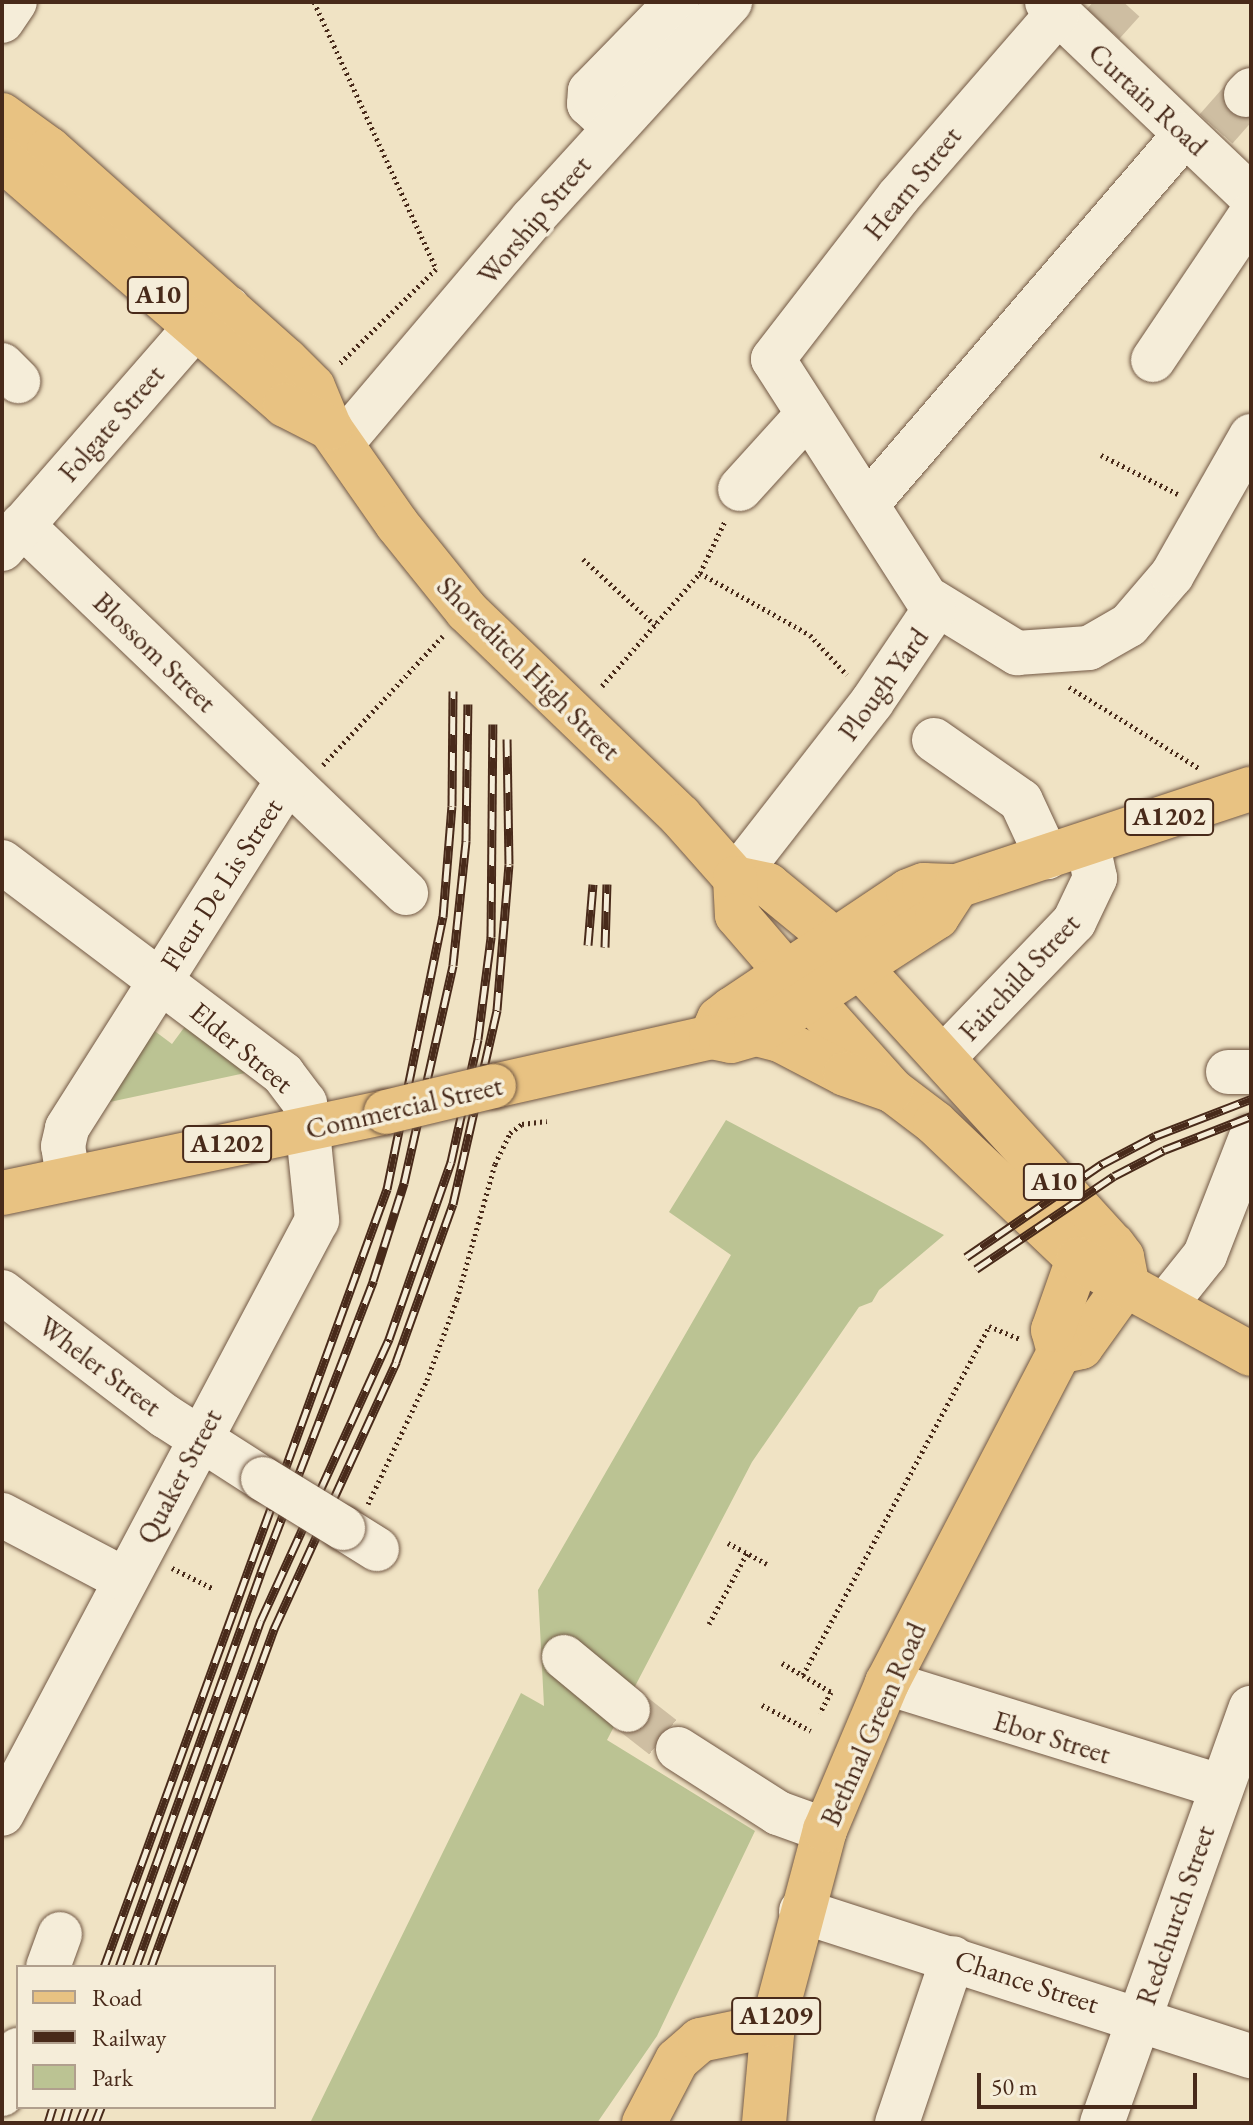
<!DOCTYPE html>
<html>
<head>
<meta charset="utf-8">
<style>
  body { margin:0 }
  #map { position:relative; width:1253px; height:2125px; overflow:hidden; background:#f0e3c4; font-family:"EB Garamond",serif }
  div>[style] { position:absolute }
  .green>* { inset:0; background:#bbc393 }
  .minor-tunnel>* { height:44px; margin-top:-22px; transform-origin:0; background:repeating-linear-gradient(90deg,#cebea2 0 44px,transparent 0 66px) }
  .path>* { height:5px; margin-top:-2.5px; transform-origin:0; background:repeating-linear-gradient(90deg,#482a1a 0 2px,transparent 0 6px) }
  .roads { filter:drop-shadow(0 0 2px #725844) drop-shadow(0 0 2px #725844) }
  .minor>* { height:44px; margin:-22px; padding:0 22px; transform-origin:22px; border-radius:22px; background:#f5edd9 }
  .major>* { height:44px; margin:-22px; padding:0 22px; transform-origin:22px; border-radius:22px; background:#e8c282 }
  .highway>* { height:44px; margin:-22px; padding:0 22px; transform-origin:22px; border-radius:22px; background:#e8c282 }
  .rail>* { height:9px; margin-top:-4.5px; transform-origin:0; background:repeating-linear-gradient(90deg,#f5edd9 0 18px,#482a1a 0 36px); box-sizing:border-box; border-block:2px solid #482a1a }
  .bridges { filter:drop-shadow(0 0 2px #725844) drop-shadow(0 0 2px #725844) }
  .minor-bridge>* { height:44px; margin:-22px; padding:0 22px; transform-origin:22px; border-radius:22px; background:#f5edd9 }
  .highway-bridge>* { height:44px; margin:-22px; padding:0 22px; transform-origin:22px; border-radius:22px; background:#e8c282 }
  span { translate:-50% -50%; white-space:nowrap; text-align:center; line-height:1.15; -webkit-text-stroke:7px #f5edd9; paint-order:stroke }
  .shield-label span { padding:2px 6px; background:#f5edd9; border:2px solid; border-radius:6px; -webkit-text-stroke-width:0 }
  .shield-label { font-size:26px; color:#482a1a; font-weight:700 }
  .street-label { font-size:28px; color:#482a1a }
  .frame { position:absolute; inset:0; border:4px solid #482a1a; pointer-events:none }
  .legend { position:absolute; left:16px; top:1965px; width:260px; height:144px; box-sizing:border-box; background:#f5edd9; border:2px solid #b09f8d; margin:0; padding:10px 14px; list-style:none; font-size:24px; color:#482a1a }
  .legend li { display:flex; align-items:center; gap:16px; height:40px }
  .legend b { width:40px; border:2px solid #b09f8d }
  .scale { position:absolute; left:977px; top:2073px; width:220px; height:36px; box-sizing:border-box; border:4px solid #482a1a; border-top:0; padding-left:10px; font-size:24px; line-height:28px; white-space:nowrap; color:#482a1a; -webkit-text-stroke:6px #f5edd9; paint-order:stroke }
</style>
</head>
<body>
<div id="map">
  <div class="green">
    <div style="clip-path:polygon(186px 1025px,250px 1072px,105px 1103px,152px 1029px,172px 1044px)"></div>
    <div style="clip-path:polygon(726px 1120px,944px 1235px,879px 1290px,872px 1302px,859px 1307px,752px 1462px,607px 1740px,755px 1831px,657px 2036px,597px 2123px,310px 2123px,521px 1693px,544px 1706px,538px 1590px,731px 1255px,669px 1212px)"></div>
  </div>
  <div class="minor-tunnel">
    <div style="left:1103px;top:24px;width:30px;rotate:-48deg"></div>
    <div style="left:1216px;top:129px;width:45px;rotate:-48.6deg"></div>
    <div style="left:628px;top:1710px;width:63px;rotate:38deg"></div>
  </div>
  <div class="path">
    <div style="left:314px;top:2px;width:294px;rotate:65.4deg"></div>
    <div style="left:436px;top:269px;width:137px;rotate:135.6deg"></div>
    <div style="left:1101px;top:455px;width:86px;rotate:26.9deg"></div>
    <div style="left:583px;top:559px;width:99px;rotate:42.5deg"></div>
    <div style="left:700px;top:573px;width:126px;rotate:29.4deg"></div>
    <div style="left:810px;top:635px;width:54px;rotate:47.2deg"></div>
    <div style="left:602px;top:686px;width:150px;rotate:-49.1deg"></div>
    <div style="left:700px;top:573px;width:58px;rotate:-64.3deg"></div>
    <div style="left:1069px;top:687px;width:155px;rotate:32deg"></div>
    <div style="left:323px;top:765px;width:176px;rotate:-47.1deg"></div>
    <div style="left:368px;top:1504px;width:137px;rotate:-64.6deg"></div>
    <div style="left:427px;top:1380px;width:86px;rotate:-69.7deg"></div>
    <div style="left:457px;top:1299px;width:140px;rotate:-74.3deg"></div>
    <div style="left:495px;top:1164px;width:34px;rotate:-64deg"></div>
    <div style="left:510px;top:1133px;width:15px;rotate:-37deg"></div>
    <div style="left:522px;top:1124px;width:25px;rotate:-7deg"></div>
    <div style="left:728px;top:1543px;width:44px;rotate:28.3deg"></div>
    <div style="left:172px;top:1568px;width:47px;rotate:26.6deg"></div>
    <div style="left:709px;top:1624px;width:81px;rotate:-61.8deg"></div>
    <div style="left:782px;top:1663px;width:57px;rotate:30.6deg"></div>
    <div style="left:831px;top:1692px;width:24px;rotate:118deg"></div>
    <div style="left:803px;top:1675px;width:395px;rotate:-61.9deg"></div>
    <div style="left:989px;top:1326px;width:33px;rotate:23deg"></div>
    <div style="left:762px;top:1705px;width:55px;rotate:28deg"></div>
  </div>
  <div class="roads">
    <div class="minor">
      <div style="left:1047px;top:2px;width:282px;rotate:43.6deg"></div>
      <div style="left:2px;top:21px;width:23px;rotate:-56deg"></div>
      <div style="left:1246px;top:95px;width:7px;rotate:-45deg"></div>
      <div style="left:614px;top:127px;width:34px;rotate:-137deg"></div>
      <div style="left:589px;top:104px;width:13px;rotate:-86deg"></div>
      <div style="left:590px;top:91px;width:124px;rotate:-45.7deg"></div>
      <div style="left:1153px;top:360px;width:176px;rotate:-56.1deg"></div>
      <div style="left:2px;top:365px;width:23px;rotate:45deg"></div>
      <div style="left:342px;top:443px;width:294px;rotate:-49.7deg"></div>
      <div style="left:532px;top:219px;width:294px;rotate:-47.6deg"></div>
      <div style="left:740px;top:489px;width:101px;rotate:-47.8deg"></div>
      <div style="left:868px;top:503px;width:486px;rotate:-49.3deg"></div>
      <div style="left:22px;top:525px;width:532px;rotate:43.78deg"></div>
      <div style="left:2px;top:549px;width:283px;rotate:-48.9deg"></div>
      <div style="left:188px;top:336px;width:49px;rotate:-35deg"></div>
      <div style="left:932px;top:601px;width:100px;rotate:31.5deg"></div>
      <div style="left:1017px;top:653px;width:72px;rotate:-4deg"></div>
      <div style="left:1089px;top:648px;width:46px;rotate:-29.9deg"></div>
      <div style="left:1129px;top:625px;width:66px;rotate:-49.3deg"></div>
      <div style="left:1172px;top:575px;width:160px;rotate:-60.4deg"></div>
      <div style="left:934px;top:740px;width:106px;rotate:35deg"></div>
      <div style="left:1021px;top:801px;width:62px;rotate:65.1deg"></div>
      <div style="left:2px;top:862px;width:352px;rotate:37deg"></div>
      <div style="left:283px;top:1074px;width:36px;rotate:53deg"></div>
      <div style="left:305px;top:1103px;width:118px;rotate:84.1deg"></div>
      <div style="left:317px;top:1220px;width:672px;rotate:117.94deg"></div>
      <div style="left:735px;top:878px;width:223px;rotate:-52.1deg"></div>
      <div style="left:872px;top:702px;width:111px;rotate:-56deg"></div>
      <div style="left:934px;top:610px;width:298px;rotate:-122.7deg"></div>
      <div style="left:773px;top:359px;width:206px;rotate:-52.3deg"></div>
      <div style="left:899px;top:196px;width:242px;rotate:-49deg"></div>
      <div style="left:943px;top:1058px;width:189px;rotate:-46.1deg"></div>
      <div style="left:1074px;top:922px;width:49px;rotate:-64.5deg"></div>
      <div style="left:1095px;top:878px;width:34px;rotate:-102deg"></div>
      <div style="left:1228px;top:1072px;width:23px"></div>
      <div style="left:68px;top:1177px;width:31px;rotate:-99deg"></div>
      <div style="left:63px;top:1146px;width:18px;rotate:-77deg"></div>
      <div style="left:67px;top:1128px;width:412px;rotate:-57.6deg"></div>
      <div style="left:2px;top:1292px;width:205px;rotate:37.3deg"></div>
      <div style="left:165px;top:1416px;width:117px;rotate:32.7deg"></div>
      <div style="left:1165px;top:1305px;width:64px;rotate:-51.3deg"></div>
      <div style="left:1205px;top:1255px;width:127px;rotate:-68.7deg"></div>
      <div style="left:2px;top:1515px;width:138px;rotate:27.7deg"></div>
      <div style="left:343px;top:1528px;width:40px;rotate:32deg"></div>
      <div style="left:564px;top:1657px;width:83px;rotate:39.6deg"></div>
      <div style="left:887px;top:1683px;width:348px;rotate:17.2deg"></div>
      <div style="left:678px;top:1749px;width:119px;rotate:32.6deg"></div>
      <div style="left:778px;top:1813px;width:50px;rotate:19.9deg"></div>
      <div style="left:801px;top:1911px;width:473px;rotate:17.9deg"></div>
      <div style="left:48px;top:1967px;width:35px;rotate:-70deg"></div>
      <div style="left:2px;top:2094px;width:47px;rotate:-70deg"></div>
      <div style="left:897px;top:2123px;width:174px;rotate:-71.3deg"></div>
      <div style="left:1102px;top:2123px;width:441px;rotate:-70.3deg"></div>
    </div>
    <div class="major">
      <div style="left:2px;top:115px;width:58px;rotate:35.9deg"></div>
      <div style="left:49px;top:149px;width:317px;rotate:41.7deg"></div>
      <div style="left:286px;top:360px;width:38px;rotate:45deg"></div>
      <div style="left:313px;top:387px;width:44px;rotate:67.5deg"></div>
      <div style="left:330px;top:428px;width:117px;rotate:55.1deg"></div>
      <div style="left:397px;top:524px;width:112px;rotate:51.2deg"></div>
      <div style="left:467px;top:611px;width:296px;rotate:43.9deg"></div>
      <div style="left:680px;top:816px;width:83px;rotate:48.4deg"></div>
      <div style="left:735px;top:878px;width:34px;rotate:12deg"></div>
      <div style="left:768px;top:885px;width:87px;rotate:39.4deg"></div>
      <div style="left:835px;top:940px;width:413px;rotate:47.7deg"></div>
      <div style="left:1113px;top:1245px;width:15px;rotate:53deg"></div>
      <div style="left:1122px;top:1257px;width:26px;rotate:79deg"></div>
      <div style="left:1127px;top:1283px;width:79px;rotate:125.7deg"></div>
      <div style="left:1081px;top:1347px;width:23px;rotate:167deg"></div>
      <div style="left:2px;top:159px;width:375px;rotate:41deg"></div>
      <div style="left:285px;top:405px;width:51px;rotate:27.1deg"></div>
      <div style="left:735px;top:878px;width:37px;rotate:87deg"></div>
      <div style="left:737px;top:915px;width:77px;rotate:49.2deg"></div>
      <div style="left:644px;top:2123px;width:71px;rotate:-62.4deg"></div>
      <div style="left:677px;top:2060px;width:30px;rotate:-41deg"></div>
      <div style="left:700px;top:2040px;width:75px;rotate:-11.6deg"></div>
      <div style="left:764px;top:2123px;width:98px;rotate:-84.8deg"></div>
      <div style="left:773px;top:2025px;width:202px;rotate:-75.1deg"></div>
      <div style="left:825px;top:1830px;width:160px;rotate:-67.1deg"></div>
      <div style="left:887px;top:1683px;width:373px;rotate:-62.5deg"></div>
      <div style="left:1059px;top:1352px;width:23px;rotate:-105deg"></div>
      <div style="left:1053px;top:1330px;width:75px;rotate:-70.6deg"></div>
    </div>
    <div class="highway">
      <div style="left:787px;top:973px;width:159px;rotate:48.1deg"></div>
      <div style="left:893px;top:1091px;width:53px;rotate:37.3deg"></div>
      <div style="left:935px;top:1123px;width:197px;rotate:43.6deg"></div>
      <div style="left:1078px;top:1259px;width:197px;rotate:28.8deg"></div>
      <div style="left:756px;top:1034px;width:25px;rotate:14deg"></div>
      <div style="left:780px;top:1040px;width:73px;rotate:27.6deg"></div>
      <div style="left:845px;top:1074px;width:49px;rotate:19.2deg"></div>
      <div style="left:711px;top:1037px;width:20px;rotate:-66deg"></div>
      <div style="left:719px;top:1019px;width:16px;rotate:-38deg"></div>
      <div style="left:732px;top:1009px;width:212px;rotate:-33.8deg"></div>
      <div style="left:908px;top:891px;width:17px;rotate:-21deg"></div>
      <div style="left:924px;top:885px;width:33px;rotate:2deg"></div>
      <div style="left:957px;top:886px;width:310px;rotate:-18.3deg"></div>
      <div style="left:494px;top:1086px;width:222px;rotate:-12.7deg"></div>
      <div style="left:711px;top:1037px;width:20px;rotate:11deg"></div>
      <div style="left:731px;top:1041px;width:26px;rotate:-16deg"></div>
      <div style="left:756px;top:1034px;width:216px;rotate:-32.9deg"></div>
      <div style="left:937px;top:917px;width:37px;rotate:-57deg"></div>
      <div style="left:2px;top:1193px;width:392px;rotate:-11.9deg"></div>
    </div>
  </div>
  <div class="rail">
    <div style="left:588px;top:945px;width:61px;rotate:-85.3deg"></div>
    <div style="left:605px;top:947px;width:63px;rotate:-88.2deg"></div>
    <div style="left:966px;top:1257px;width:165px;rotate:-34.4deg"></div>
    <div style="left:1102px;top:1164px;width:60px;rotate:-27.8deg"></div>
    <div style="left:1155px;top:1136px;width:103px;rotate:-21.1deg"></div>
    <div style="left:976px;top:1269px;width:166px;rotate:-34deg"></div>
    <div style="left:1114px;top:1176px;width:56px;rotate:-27.5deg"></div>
    <div style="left:1164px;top:1150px;width:93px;rotate:-21.3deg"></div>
    <div style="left:104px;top:1967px;width:828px;rotate:-70.01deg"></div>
    <div style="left:387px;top:1189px;width:278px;rotate:-78.4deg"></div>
    <div style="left:443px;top:917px;width:111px;rotate:-85.4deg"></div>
    <div style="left:452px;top:806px;width:115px;rotate:-89.5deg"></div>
    <div style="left:119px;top:1967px;width:420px;rotate:-70.2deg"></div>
    <div style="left:261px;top:1572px;width:312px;rotate:-68.9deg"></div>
    <div style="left:373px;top:1281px;width:103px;rotate:-72.4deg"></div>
    <div style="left:404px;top:1183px;width:223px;rotate:-77.3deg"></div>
    <div style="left:453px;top:965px;width:125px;rotate:-84deg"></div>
    <div style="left:466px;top:841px;width:137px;rotate:-89.2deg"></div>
    <div style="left:136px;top:1967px;width:369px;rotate:-70.2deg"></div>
    <div style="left:261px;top:1620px;width:309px;rotate:-65.5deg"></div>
    <div style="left:389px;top:1339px;width:188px;rotate:-70.7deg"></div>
    <div style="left:451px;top:1162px;width:126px;rotate:-77.6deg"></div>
    <div style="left:478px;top:1039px;width:103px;rotate:-82.7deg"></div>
    <div style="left:491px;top:937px;width:213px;rotate:-89.5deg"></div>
    <div style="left:151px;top:1967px;width:360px;rotate:-70deg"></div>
    <div style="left:274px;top:1629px;width:294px;rotate:-65.4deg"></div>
    <div style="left:396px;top:1362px;width:168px;rotate:-70.2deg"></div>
    <div style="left:453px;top:1204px;width:199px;rotate:-77.2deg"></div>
    <div style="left:497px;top:1010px;width:146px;rotate:-85.3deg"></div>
    <div style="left:509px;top:864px;width:125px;rotate:-90.9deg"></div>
    <div style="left:48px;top:2123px;width:17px;rotate:-73deg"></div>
    <div style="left:64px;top:2123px;width:17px;rotate:-73deg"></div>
    <div style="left:79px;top:2123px;width:17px;rotate:-69deg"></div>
    <div style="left:95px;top:2123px;width:17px;rotate:-69deg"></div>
  </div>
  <div class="bridges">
    <div class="minor-bridge">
      <div style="left:263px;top:1479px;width:94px;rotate:31.5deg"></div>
    </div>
    <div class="highway-bridge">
      <div style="left:386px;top:1112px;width:111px;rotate:-13.5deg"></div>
    </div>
  </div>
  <div class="shield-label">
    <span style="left:158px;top:295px">A10</span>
    <span style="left:1169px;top:817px">A1202</span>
    <span style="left:227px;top:1144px">A1202</span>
    <span style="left:1054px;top:1182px">A10</span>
    <span style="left:776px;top:2016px">A1209</span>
  </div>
  <div class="street-label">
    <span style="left:1148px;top:99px;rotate:43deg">Curtain Road</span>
    <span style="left:912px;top:183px;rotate:-51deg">Hearn Street</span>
    <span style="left:534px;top:220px;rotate:-50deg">Worship Street</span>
    <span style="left:111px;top:423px;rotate:-49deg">Folgate Street</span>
    <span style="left:155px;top:652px;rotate:44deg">Blossom Street</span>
    <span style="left:529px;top:668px;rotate:45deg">Shoreditch High Street</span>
    <span style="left:883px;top:684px;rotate:-54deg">Plough Yard</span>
    <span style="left:221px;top:884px;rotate:-57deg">Fleur De Lis Street</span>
    <span style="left:1019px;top:977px;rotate:-47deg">Fairchild Street</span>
    <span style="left:242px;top:1047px;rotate:40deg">Elder Street</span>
    <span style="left:404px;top:1107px;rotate:-13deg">Commercial Street</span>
    <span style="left:100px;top:1366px;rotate:37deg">Wheler Street</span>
    <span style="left:179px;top:1476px;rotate:-62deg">Quaker Street</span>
    <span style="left:873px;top:1724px;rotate:-66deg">Bethnal Green Road</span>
    <span style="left:1052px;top:1737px;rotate:17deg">Ebor Street</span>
    <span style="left:1175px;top:1915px;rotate:-71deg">Redchurch Street</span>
    <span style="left:1027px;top:1981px;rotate:18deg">Chance Street</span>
  </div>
  <div class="frame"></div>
  <ul class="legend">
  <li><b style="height:10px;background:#e8c282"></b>Road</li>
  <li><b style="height:10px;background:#482a1a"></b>Railway</li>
  <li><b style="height:22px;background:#bbc393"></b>Park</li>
  </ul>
  <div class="scale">50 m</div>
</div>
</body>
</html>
